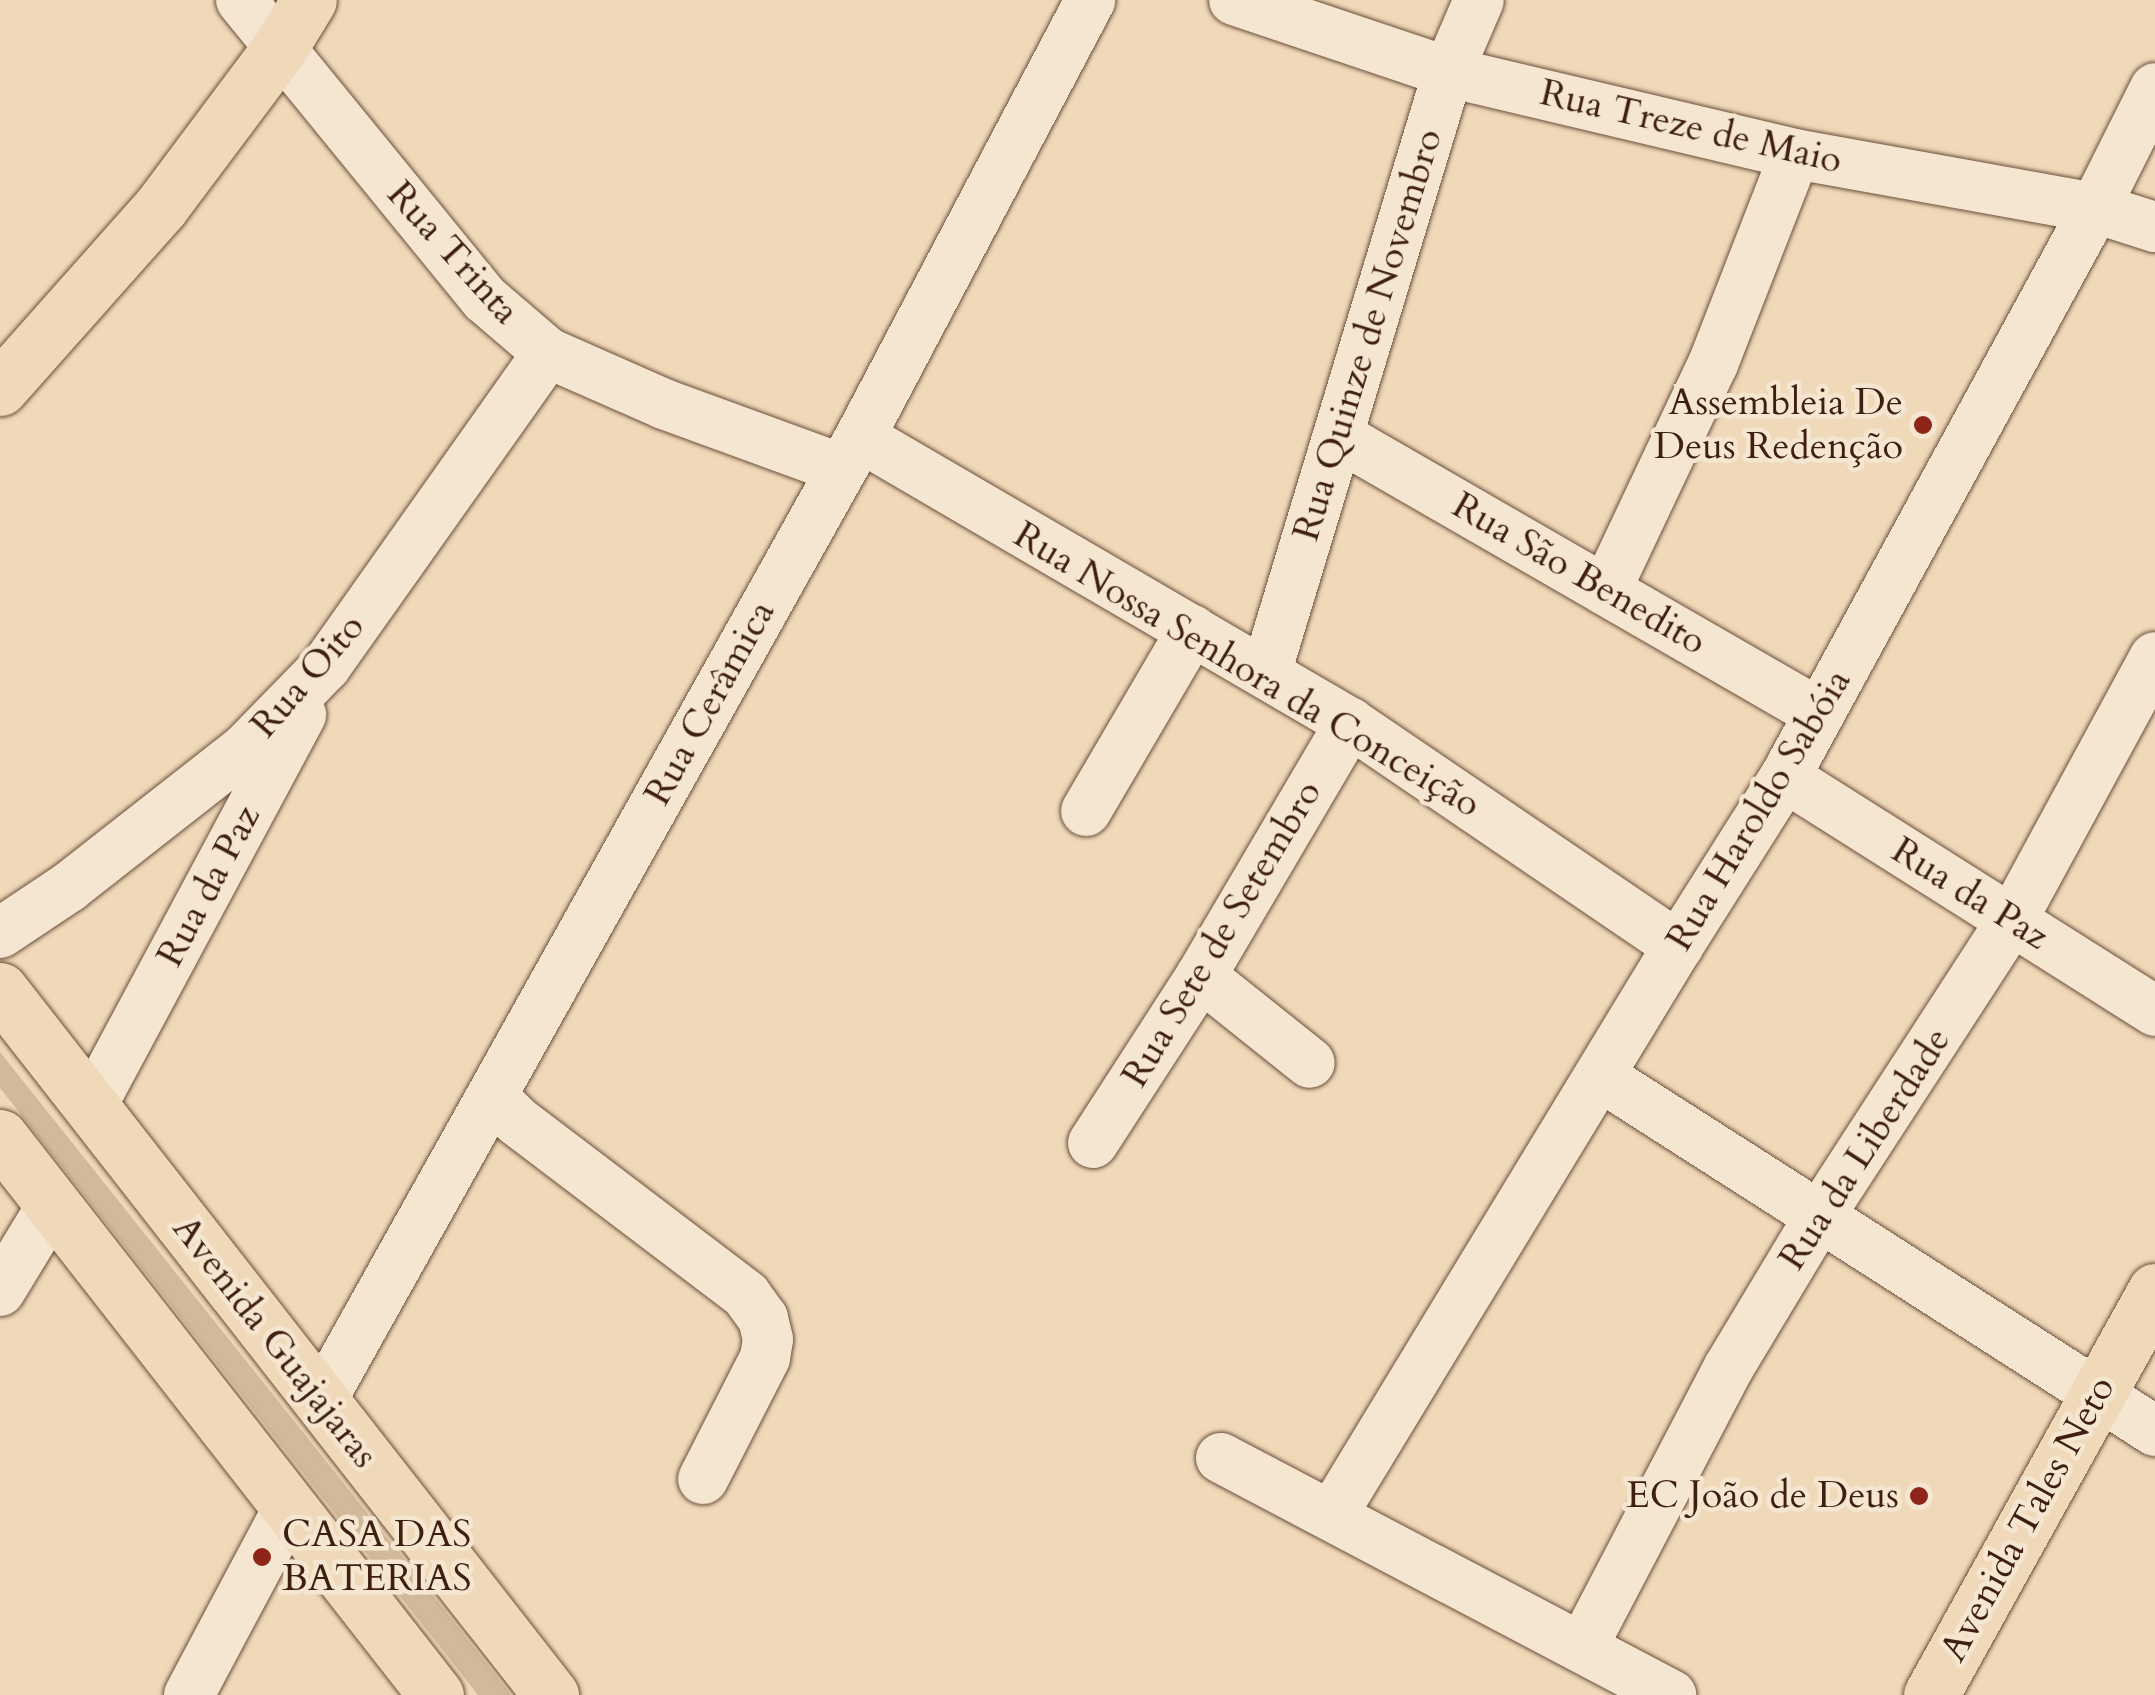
<!DOCTYPE html>
<html>
<head>
<meta charset="utf-8">
<style>
  body { margin:0 }
  #map { position:relative; width:2155px; height:1695px; overflow:hidden; background:#f0d9b9; font-family:Cardo,serif }
  div>[style] { position:absolute }
  .green>* { inset:0; background:#d2b99c }
  .roads { filter:drop-shadow(0 0 2px #6b4e3a) drop-shadow(0 0 2px #6b4e3a) }
  .minor>* { height:50px; margin:-25px; padding:0 25px; transform-origin:25px; border-radius:25px; background:#f5e6d2 }
  .major>* { height:55px; margin:-27.5px; padding:0 27.5px; transform-origin:27.5px; border-radius:27.5px; background:#f0d9b9 }
  .dots>* { width:28px; height:28px; translate:-50% -50%; box-sizing:border-box; border:5px solid #f5e6d2; border-radius:50% }
  span { translate:-50% -50%; white-space:nowrap; text-align:center; line-height:1.15; -webkit-text-stroke:9px #f5e6d2; paint-order:stroke }
  .street-label { font-size:38px; color:#3f1f0f }
  .poi-label { font-size:38px; color:#3f1f0f }
  .right { translate:-100% -50%; text-align:right }
  .left { translate:0 -50%; text-align:left }
</style>
</head>
<body>
<div id="map">
  <div class="green">
    <div style="clip-path:polygon(0 1052px,419px 1578px,511px 1695px,478px 1695px,0 1088px)"></div>
  </div>
  <div class="roads">
    <div class="minor">
      <div style="left:241px;top:0;width:386px;rotate:50.8deg"></div>
      <div style="left:485px;top:299px;width:83px;rotate:40.6deg"></div>
      <div style="left:548px;top:353px;width:127px;rotate:23.7deg"></div>
      <div style="left:664px;top:404px;width:186px;rotate:20.1deg"></div>
      <div style="left:1234px;top:0;width:226px;rotate:18.6deg"></div>
      <div style="left:1448px;top:72px;width:357px;rotate:13.3deg"></div>
      <div style="left:1795px;top:154px;width:305px;rotate:10.2deg"></div>
      <div style="left:2095px;top:208px;width:63px;rotate:17.6deg"></div>
      <div style="left:1338px;top:436px;width:556px;rotate:29.97deg"></div>
      <div style="left:860px;top:437px;width:567px;rotate:30.27deg"></div>
      <div style="left:1350px;top:723px;width:397px;rotate:34.2deg"></div>
      <div style="left:1606px;top:590px;width:250px;rotate:-64.7deg"></div>
      <div style="left:1713px;top:364px;width:225px;rotate:-68.7deg"></div>
      <div style="left:1266px;top:673px;width:628px;rotate:-73.15deg"></div>
      <div style="left:1448px;top:72px;width:78px;rotate:-66.7deg"></div>
      <div style="left:1785px;top:777px;width:438px;rotate:32.3deg"></div>
      <div style="left:1086px;top:811px;width:210px;rotate:-59.6deg"></div>
      <div style="left:0;top:933px;width:83px;rotate:-33.7deg"></div>
      <div style="left:69px;top:887px;width:222px;rotate:-38.1deg"></div>
      <div style="left:244px;top:750px;width:117px;rotate:-45.7deg"></div>
      <div style="left:326px;top:666px;width:384px;rotate:-54.7deg"></div>
      <div style="left:1201px;top:976px;width:139px;rotate:38.6deg"></div>
      <div style="left:1600px;top:1076px;width:659px;rotate:32.6deg"></div>
      <div style="left:492px;top:1096px;width:35px;rotate:45deg"></div>
      <div style="left:517px;top:1121px;width:288px;rotate:37.2deg"></div>
      <div style="left:746px;top:1295px;width:29px;rotate:54deg"></div>
      <div style="left:763px;top:1318px;width:22px;rotate:77deg"></div>
      <div style="left:768px;top:1339px;width:19px;rotate:99deg"></div>
      <div style="left:765px;top:1358px;width:136px;rotate:117.1deg"></div>
      <div style="left:91px;top:1107px;width:445px;rotate:-61.8deg"></div>
      <div style="left:1093px;top:1143px;width:199px;rotate:-57.1deg"></div>
      <div style="left:1201px;top:976px;width:294px;rotate:-59.5deg"></div>
      <div style="left:0;top:1291px;width:102px;rotate:-58.7deg"></div>
      <div style="left:321px;top:1401px;width:1104px;rotate:-60.79deg"></div>
      <div style="left:860px;top:437px;width:494px;rotate:-62.2deg"></div>
      <div style="left:1221px;top:1458px;width:509px;rotate:27.77deg"></div>
      <div style="left:1332px;top:1515px;width:666px;rotate:-58.7deg"></div>
      <div style="left:1678px;top:946px;width:200px;rotate:-57.7deg"></div>
      <div style="left:1785px;top:777px;width:648px;rotate:-61.42deg"></div>
      <div style="left:2095px;top:208px;width:134px;rotate:-63.4deg"></div>
      <div style="left:1583px;top:1646px;width:315px;rotate:-62.4deg"></div>
      <div style="left:1729px;top:1367px;width:175px;rotate:-59deg"></div>
      <div style="left:1819px;top:1217px;width:354px;rotate:-57deg"></div>
      <div style="left:2012px;top:920px;width:299px;rotate:-61.5deg"></div>
      <div style="left:189px;top:1695px;width:213px;rotate:-62deg"></div>
    </div>
    <div class="major">
      <div style="left:0;top:388px;width:241px;rotate:-48.4deg"></div>
      <div style="left:160px;top:208px;width:199px;rotate:-53.2deg"></div>
      <div style="left:279px;top:49px;width:57px;rotate:-58.5deg"></div>
      <div style="left:0;top:990px;width:895px;rotate:51.99deg"></div>
      <div style="left:0;top:1137px;width:708px;rotate:52deg"></div>
      <div style="left:1931px;top:1695px;width:462px;rotate:-61deg"></div>
    </div>
  </div>
  <div class="dots">
    <div style="left:1923px;top:425px;background:#8f2418"></div>
    <div style="left:1919px;top:1496px;background:#8f2418"></div>
    <div style="left:262px;top:1557px;background:#8f2418"></div>
  </div>
  <div class="street-label">
    <span style="left:1691px;top:127px;rotate:13deg">Rua Treze de Maio</span>
    <span style="left:453px;top:253px;rotate:48deg">Rua Trinta</span>
    <span style="left:1368px;top:335px;rotate:-73deg">Rua Quinze de Novembro</span>
    <span style="left:1579px;top:574px;rotate:30deg">Rua São Benedito</span>
    <span style="left:1247px;top:670px;rotate:31deg">Rua Nossa Senhora da Conceição</span>
    <span style="left:308px;top:676px;rotate:-49deg">Rua Oito</span>
    <span style="left:710px;top:703px;rotate:-61deg">Rua Cerâmica</span>
    <span style="left:1759px;top:810px;rotate:-59deg">Rua Haroldo Sabóia</span>
    <span style="left:209px;top:886px;rotate:-62deg">Rua da Paz</span>
    <span style="left:1970px;top:894px;rotate:32deg">Rua da Paz</span>
    <span style="left:1222px;top:934px;rotate:-59deg">Rua Sete de Setembro</span>
    <span style="left:1865px;top:1149px;rotate:-57deg">Rua da Liberdade</span>
    <span style="left:275px;top:1342px;rotate:52deg">Avenida Guajajaras</span>
    <span style="left:2028px;top:1519px;rotate:-61deg">Avenida Tales Neto</span>
  </div>
  <div class="poi-label">
    <span class="right" style="left:1903px;top:425px">Assembleia De<br>Deus Redenção</span>
    <span class="right" style="left:1899px;top:1496px">EC João de Deus</span>
    <span class="left" style="left:282px;top:1557px">CASA DAS<br>BATERIAS</span>
  </div>
</div>
</body>
</html>
